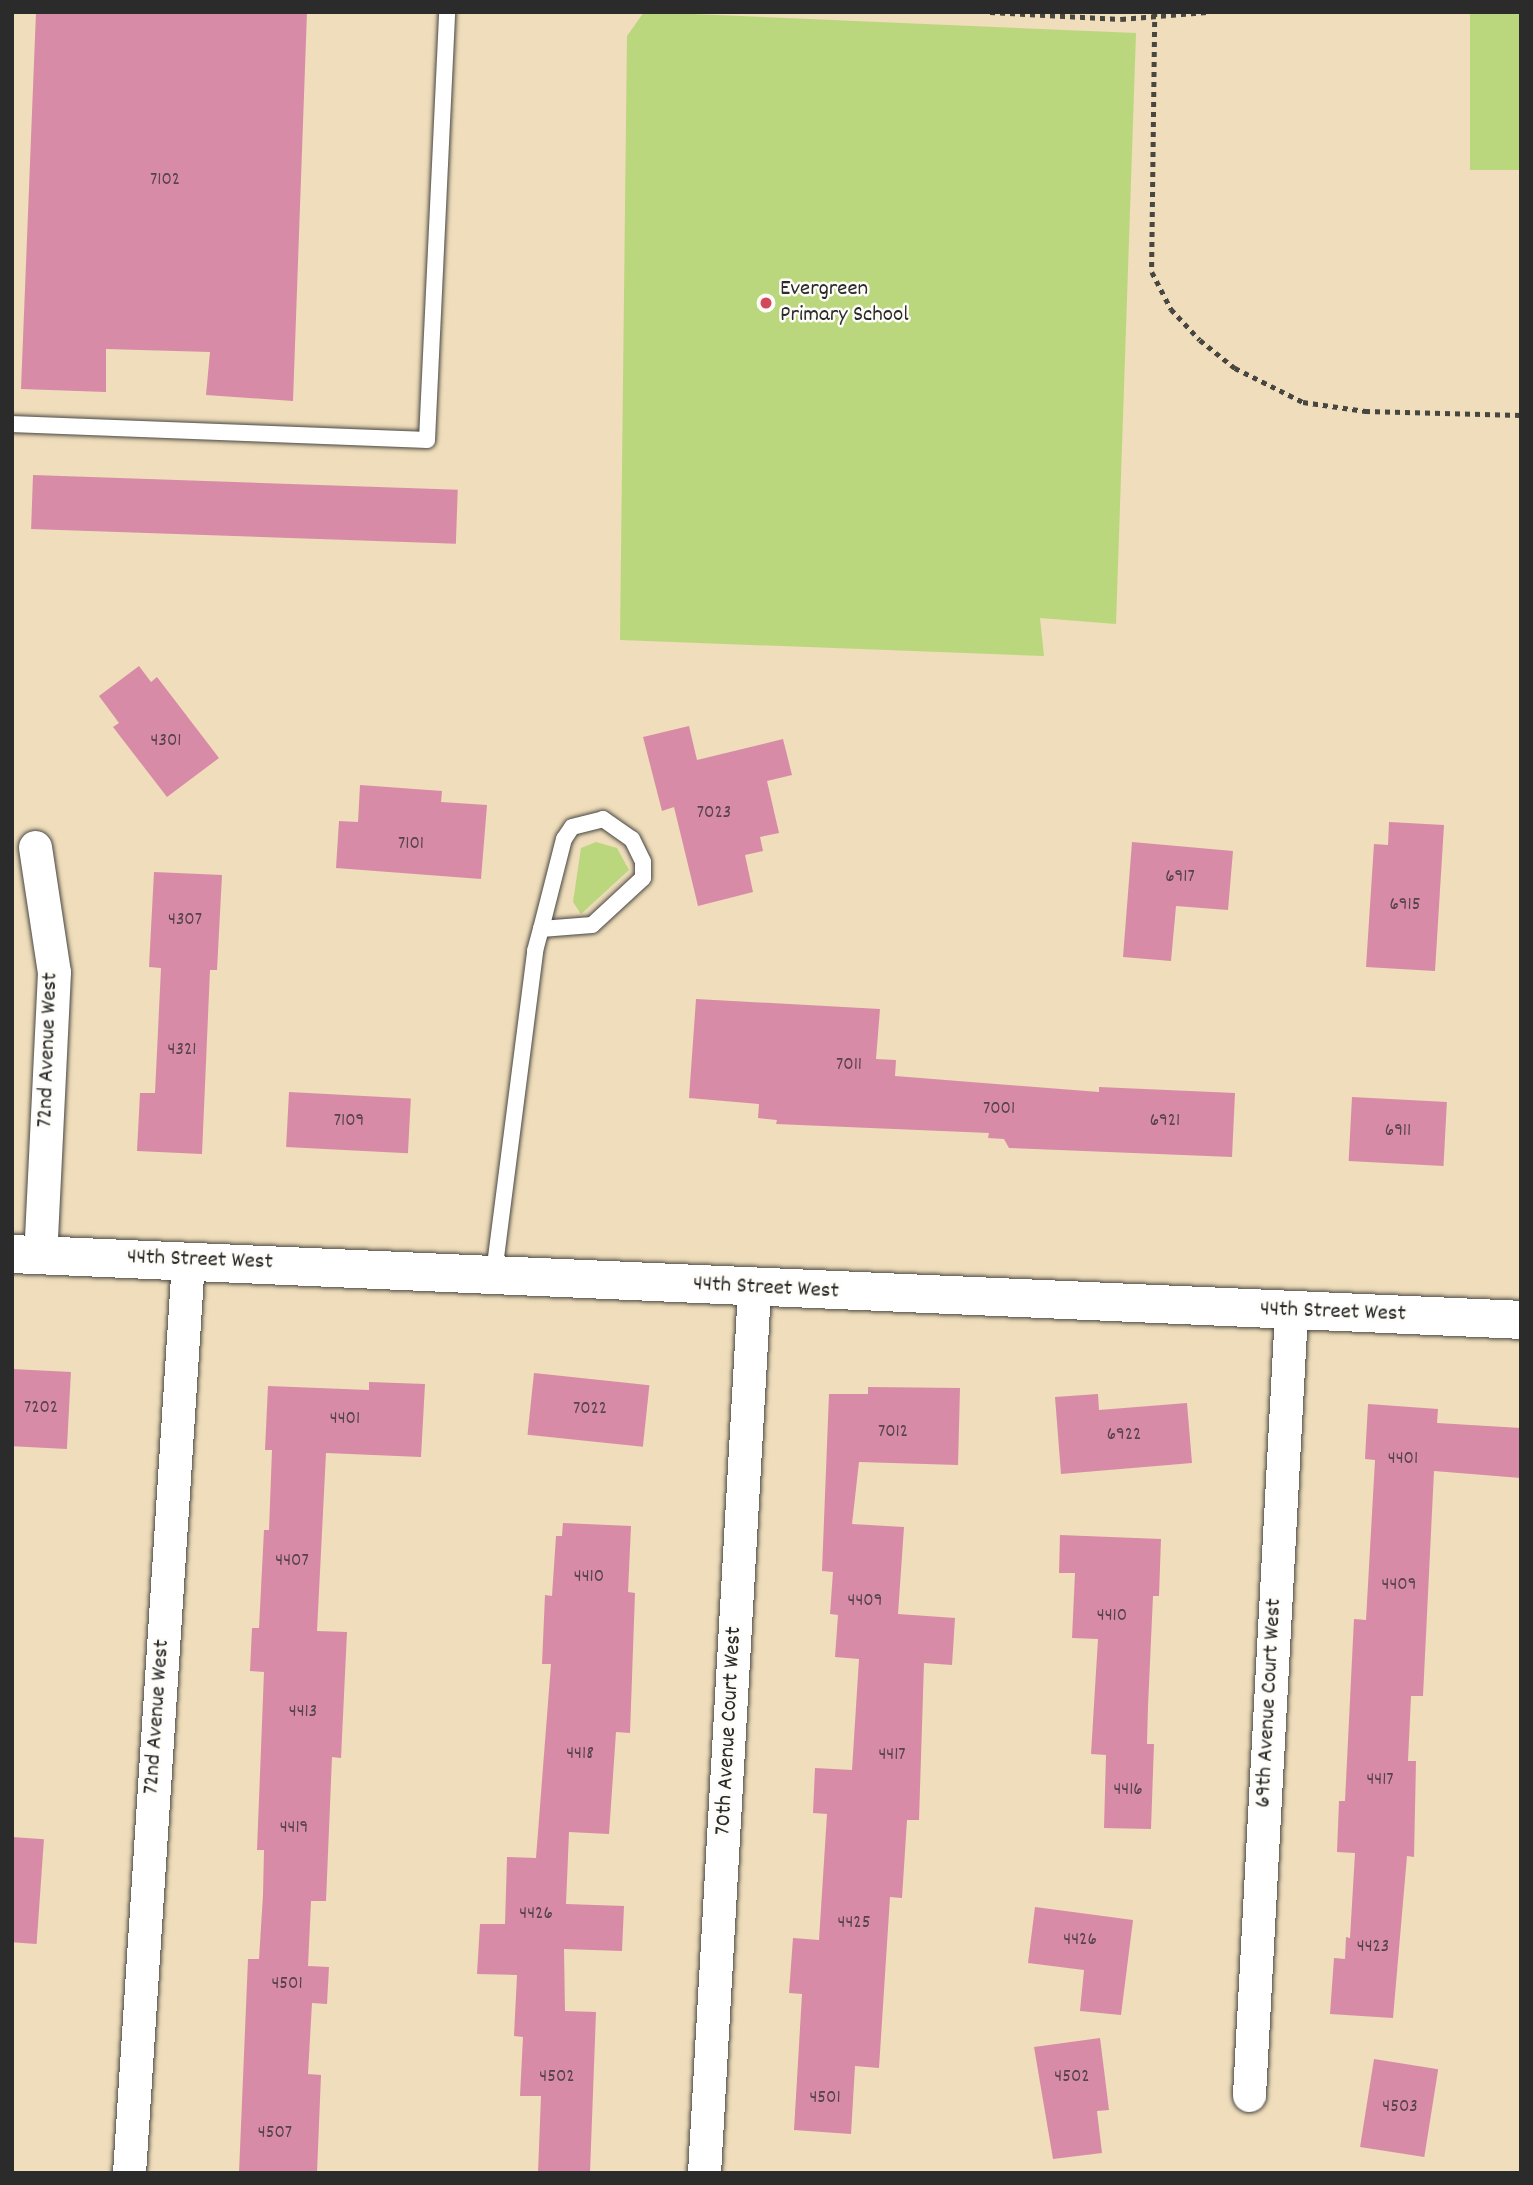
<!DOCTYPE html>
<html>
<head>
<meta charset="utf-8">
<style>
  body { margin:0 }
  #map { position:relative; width:1533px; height:2185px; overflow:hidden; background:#efddbb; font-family:Dekko,sans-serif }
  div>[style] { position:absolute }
  .green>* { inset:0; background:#bbd77d; transform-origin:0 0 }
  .building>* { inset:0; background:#d88ba7; transform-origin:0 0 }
  .path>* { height:4.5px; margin-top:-2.25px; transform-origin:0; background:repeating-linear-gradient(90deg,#484641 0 5px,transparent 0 10px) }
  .roads { filter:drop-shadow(0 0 2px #484641) drop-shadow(0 0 2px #484641) }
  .lane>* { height:16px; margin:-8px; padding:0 8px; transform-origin:8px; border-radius:8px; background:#fff }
  .street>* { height:33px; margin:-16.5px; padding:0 16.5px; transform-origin:16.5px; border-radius:16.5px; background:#fff }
  .secondary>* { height:38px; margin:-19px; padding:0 19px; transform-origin:19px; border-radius:19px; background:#fff }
  .dots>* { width:19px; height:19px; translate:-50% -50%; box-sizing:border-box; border:4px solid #fdfcf7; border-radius:50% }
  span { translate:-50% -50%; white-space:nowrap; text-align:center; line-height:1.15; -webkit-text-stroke:5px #fdfcf7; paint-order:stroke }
  .number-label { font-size:19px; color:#56434a }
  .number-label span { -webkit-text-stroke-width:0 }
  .poi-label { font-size:23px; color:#2b2b2b }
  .left { translate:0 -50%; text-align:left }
  .street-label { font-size:23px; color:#2b2b2b }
  .frame { position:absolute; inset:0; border:14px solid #2b2b2b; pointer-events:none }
</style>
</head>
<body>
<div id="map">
  <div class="green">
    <div style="clip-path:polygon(644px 12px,1136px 33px,1116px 624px,1040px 618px,1044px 656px,620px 640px,627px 36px)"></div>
    <div style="left:1470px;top:12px;width:51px;height:158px"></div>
    <div style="clip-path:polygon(596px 842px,617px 848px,629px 870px,581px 914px,573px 902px,581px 848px)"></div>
  </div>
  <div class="building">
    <div style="clip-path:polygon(36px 12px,307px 12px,293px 401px,206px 395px,210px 352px,106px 349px,106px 392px,21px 389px)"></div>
    <div style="left:33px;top:475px;width:425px;height:54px;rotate:2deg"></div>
    <div style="clip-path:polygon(139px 666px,151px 682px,157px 677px,219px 758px,167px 797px,113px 727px,119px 723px,99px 696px)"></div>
    <div style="clip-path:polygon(689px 726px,697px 760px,783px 739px,792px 775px,767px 781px,779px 833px,760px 837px,763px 851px,745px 855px,753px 892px,698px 906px,674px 807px,662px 811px,643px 737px)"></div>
    <div style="clip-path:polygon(360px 785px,442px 791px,441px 802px,487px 805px,481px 879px,336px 868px,339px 821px,358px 822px)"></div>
    <div style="clip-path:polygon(1389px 822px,1444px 825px,1435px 971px,1366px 967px,1374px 844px,1388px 845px)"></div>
    <div style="clip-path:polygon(1132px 842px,1233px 851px,1228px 910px,1176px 906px,1171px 961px,1123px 957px)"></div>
    <div style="clip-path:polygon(154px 872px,222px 875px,217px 970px,210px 970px,202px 1154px,137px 1151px,140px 1093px,155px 1093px,161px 968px,149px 967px)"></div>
    <div style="clip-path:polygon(696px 999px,880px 1009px,876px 1059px,896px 1060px,895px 1076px,1099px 1092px,1099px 1087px,1235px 1093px,1232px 1157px,1009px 1148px,1004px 1139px,988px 1138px,989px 1133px,776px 1124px,777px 1120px,758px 1118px,759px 1104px,689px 1098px)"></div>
    <div style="left:289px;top:1092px;width:122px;height:55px;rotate:3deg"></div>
    <div style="left:1352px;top:1097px;width:95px;height:64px;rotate:3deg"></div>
    <div style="left:12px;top:1369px;width:59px;height:77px;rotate:3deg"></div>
    <div style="left:534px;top:1373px;width:116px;height:62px;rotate:6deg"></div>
    <div style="clip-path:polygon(369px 1382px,425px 1384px,421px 1457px,326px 1453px,317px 1631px,347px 1632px,341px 1758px,332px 1757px,326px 1901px,311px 1901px,308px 1966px,329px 1967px,327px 2004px,312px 2003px,308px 2074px,321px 2075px,317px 2173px,239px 2173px,248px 1959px,259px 1959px,263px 1895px,264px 1850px,257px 1850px,264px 1672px,250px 1671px,252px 1628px,259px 1628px,264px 1530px,269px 1530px,272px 1450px,265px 1450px,268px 1386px,369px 1390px)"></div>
    <div style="clip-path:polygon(868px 1387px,960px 1388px,958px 1465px,859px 1462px,852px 1524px,904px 1527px,898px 1614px,955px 1618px,952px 1665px,924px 1663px,919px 1820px,907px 1820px,902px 1898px,890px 1897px,879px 2068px,855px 2066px,851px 2134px,794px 2130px,802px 1994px,789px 1993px,793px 1938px,819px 1940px,827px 1814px,813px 1813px,815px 1768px,852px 1770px,859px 1659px,835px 1657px,838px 1615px,830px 1614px,833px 1572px,822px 1571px,829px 1394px,868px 1394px)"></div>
    <div style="clip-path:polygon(1098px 1394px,1099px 1410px,1187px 1403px,1192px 1463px,1061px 1474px,1055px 1397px)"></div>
    <div style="clip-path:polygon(1368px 1404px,1438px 1409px,1437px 1423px,1521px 1428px,1521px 1478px,1434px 1471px,1423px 1696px,1411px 1696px,1408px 1761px,1416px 1761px,1414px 1857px,1407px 1856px,1393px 2018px,1330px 2014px,1334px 1958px,1345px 1959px,1346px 1937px,1350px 1938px,1355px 1853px,1337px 1852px,1339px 1801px,1345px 1801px,1354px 1619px,1366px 1620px,1375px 1460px,1365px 1459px)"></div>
    <div style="clip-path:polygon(563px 1523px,631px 1526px,628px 1592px,635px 1593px,630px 1733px,616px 1732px,609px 1834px,569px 1832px,566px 1904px,624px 1906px,622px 1951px,564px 1949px,565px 2011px,596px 2012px,590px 2173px,538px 2173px,541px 2096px,520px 2096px,523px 2037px,514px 2036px,517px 1975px,477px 1974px,480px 1924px,505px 1924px,507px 1857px,536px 1858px,551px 1664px,542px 1664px,545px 1595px,552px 1596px,556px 1536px,562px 1536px)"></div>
    <div style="clip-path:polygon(1060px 1535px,1161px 1539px,1159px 1596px,1153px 1596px,1148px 1706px,1147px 1744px,1154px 1744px,1151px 1829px,1104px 1828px,1106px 1755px,1091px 1754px,1098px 1639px,1072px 1638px,1075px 1573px,1059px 1573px)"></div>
    <div style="left:12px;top:1837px;width:32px;height:105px;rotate:4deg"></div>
    <div style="clip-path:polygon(1035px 1907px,1133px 1920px,1121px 2015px,1080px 2011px,1084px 1970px,1028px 1963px)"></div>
    <div style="clip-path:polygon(1100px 2038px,1109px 2110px,1097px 2111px,1102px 2153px,1053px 2159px,1034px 2047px)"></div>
    <div style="left:1374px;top:2059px;width:65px;height:89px;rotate:9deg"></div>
  </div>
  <div class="path">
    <div style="left:990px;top:12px;width:131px;rotate:3.1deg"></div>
    <div style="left:1121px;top:19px;width:86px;rotate:-4.7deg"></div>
    <div style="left:1155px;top:12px;width:260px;rotate:90.7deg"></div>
    <div style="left:1152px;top:272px;width:42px;rotate:62.8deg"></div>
    <div style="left:1171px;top:309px;width:42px;rotate:46.9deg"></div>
    <div style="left:1200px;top:340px;width:45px;rotate:38.7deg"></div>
    <div style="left:1235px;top:368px;width:76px;rotate:26.6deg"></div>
    <div style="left:1303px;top:402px;width:63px;rotate:8.3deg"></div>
    <div style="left:1365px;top:411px;width:156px;rotate:1.5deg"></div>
  </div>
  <div class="roads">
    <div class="lane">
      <div style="left:12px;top:424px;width:415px;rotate:2.2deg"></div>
      <div style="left:427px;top:440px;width:428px;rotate:-87.3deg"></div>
      <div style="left:494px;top:1273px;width:325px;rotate:-82.7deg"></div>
      <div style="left:535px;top:951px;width:23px;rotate:-75deg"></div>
      <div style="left:541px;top:929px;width:93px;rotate:-75.7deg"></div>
      <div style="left:564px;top:839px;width:14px;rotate:-56deg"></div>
      <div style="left:572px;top:827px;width:32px;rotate:-14deg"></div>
      <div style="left:603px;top:819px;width:35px;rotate:35deg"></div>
      <div style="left:632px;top:839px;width:25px;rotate:64deg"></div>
      <div style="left:643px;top:862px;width:16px;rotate:90deg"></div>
      <div style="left:643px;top:878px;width:69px;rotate:137.3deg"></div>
      <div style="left:592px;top:925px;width:51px;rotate:175.5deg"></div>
    </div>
    <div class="street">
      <div style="left:35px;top:847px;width:126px;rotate:81.4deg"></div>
      <div style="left:54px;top:972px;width:283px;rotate:92.8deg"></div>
      <div style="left:1249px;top:2095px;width:785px;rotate:-86.93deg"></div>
      <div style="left:129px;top:2173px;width:914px;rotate:-86.3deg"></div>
      <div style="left:704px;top:2173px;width:885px;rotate:-86.76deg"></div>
    </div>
    <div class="secondary">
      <div style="left:12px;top:1254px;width:1510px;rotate:2.5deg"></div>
    </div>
  </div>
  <div class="dots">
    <div style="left:766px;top:303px;background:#d1495b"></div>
  </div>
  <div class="number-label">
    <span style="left:165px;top:181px">7102</span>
    <span style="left:166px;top:742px">4301</span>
    <span style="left:714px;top:814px">7023</span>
    <span style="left:411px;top:845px">7101</span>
    <span style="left:1180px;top:878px">6917</span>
    <span style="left:1405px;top:906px">6915</span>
    <span style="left:185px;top:921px">4307</span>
    <span style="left:182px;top:1051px">4321</span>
    <span style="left:849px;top:1066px">7011</span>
    <span style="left:999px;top:1110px">7001</span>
    <span style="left:349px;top:1122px">7109</span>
    <span style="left:1165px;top:1122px">6921</span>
    <span style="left:1398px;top:1132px">6911</span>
    <span style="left:41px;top:1409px">7202</span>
    <span style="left:590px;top:1410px">7022</span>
    <span style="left:345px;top:1420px">4401</span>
    <span style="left:893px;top:1433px">7012</span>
    <span style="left:1124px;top:1436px">6922</span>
    <span style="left:1403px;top:1460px">4401</span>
    <span style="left:292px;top:1562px">4407</span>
    <span style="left:589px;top:1578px">4410</span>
    <span style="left:1399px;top:1586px">4409</span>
    <span style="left:865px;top:1602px">4409</span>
    <span style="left:1112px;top:1617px">4410</span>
    <span style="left:303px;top:1713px">4413</span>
    <span style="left:580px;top:1755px">4418</span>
    <span style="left:892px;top:1756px">4417</span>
    <span style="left:1380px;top:1781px">4417</span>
    <span style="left:1128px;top:1791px">4416</span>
    <span style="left:294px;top:1829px">4419</span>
    <span style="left:536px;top:1915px">4426</span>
    <span style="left:854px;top:1924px">4425</span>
    <span style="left:1080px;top:1941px">4426</span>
    <span style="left:1373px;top:1948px">4423</span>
    <span style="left:287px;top:1985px">4501</span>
    <span style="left:557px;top:2078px">4502</span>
    <span style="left:1072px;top:2078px">4502</span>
    <span style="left:825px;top:2099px">4501</span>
    <span style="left:1400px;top:2108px">4503</span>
    <span style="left:275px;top:2134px">4507</span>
  </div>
  <div class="poi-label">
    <span class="left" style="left:780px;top:303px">Evergreen<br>Primary School</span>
  </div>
  <div class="street-label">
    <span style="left:49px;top:1050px;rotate:-88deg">72nd Avenue West</span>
    <span style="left:200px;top:1261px;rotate:2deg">44th Street West</span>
    <span style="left:766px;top:1289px;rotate:3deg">44th Street West</span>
    <span style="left:1333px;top:1313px;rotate:2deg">44th Street West</span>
    <span style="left:1270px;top:1703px;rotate:-87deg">69th Avenue Court West</span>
    <span style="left:158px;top:1717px;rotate:-86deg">72nd Avenue West</span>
    <span style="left:730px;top:1731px;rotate:-87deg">70th Avenue Court West</span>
  </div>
  <div class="frame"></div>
</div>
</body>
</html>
